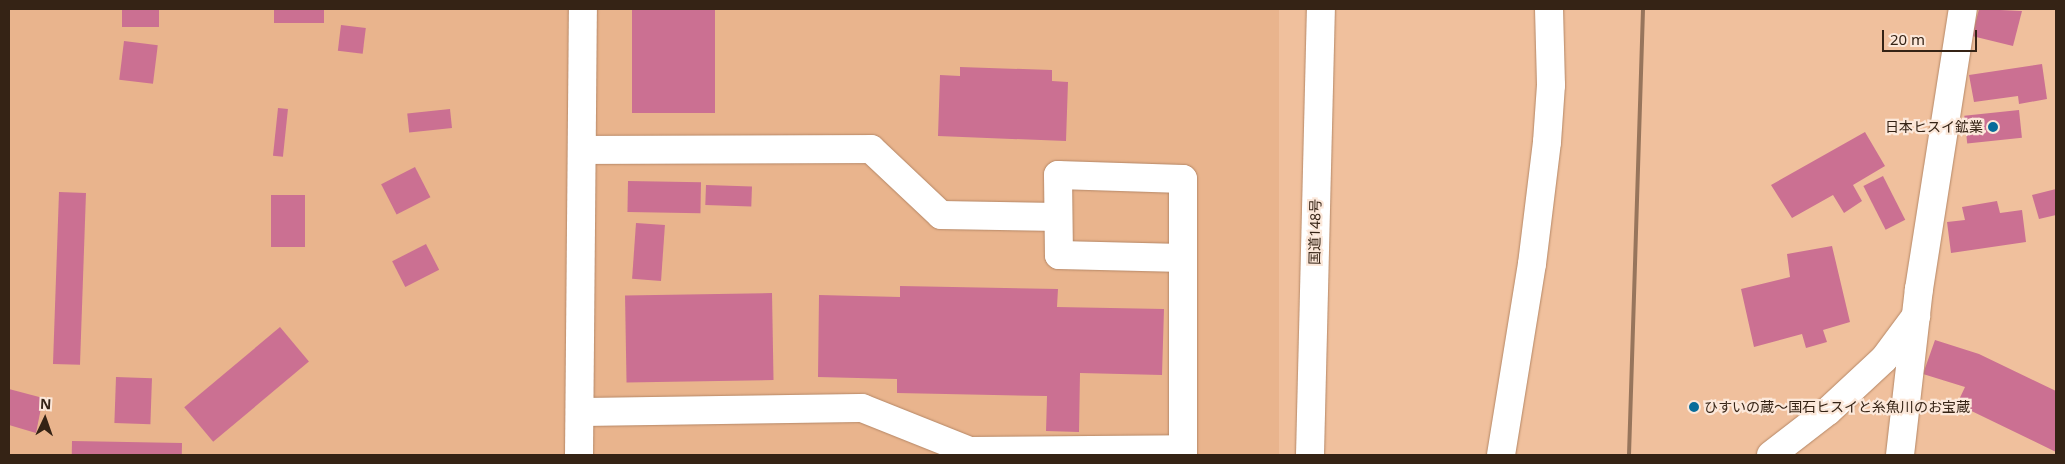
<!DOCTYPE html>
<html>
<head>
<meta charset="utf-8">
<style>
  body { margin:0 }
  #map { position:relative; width:2065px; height:464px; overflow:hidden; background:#f0c09d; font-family:"Noto Sans","Noto Sans JP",sans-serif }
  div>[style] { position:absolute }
  .built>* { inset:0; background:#e9b48d; transform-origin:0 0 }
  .building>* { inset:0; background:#cb7092; transform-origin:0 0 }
  .roads { filter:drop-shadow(0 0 1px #b58766) drop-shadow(0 0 1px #b58766) }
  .minor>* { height:28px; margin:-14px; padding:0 14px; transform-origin:14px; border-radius:14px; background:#fff }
  .highway>* { height:28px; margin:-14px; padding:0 14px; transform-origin:14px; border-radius:14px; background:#fff }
  .rail>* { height:4px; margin:-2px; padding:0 2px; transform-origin:2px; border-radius:2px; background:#97755c }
  .dots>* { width:14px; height:14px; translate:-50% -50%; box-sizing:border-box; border:2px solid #fce8da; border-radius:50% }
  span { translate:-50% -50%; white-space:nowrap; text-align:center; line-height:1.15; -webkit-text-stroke:4.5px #fce8da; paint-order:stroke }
  .poi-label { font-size:14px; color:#352315 }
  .right { translate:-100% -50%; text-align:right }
  .left { translate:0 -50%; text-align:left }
  .street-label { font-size:14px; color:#352315 }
  .frame { position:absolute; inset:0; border:10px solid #352315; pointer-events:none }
  .north { position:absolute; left:20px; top:394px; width:50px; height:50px; -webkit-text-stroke:4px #fce8da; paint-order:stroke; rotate:3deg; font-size:14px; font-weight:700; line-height:20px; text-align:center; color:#352315 }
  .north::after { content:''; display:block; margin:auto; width:18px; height:22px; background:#352315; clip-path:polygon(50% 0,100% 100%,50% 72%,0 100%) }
  .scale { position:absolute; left:1882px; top:30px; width:95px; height:22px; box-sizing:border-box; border:2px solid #352315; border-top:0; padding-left:6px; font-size:15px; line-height:18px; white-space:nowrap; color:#352315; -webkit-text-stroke:4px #fce8da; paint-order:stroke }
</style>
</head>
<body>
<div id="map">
  <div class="built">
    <div style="left:9px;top:9px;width:1270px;height:446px"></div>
  </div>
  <div class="building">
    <div style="left:122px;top:9px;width:37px;height:18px"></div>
    <div style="left:274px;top:9px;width:50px;height:14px"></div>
    <div style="left:632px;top:9px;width:83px;height:104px"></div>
    <div style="clip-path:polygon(1979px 9px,2022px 11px,2013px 46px,1972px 36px)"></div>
    <div style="left:341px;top:25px;width:25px;height:26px;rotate:7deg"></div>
    <div style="left:124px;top:41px;width:34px;height:39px;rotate:7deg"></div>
    <div style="clip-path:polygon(2042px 64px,2047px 99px,2019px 104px,2018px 96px,1974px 102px,1969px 75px)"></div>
    <div style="clip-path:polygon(960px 67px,1052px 70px,1052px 81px,1068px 82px,1066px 141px,938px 136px,940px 75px,960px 76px)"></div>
    <div style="left:278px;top:108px;width:10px;height:48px;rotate:6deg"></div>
    <div style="left:450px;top:109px;width:19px;height:43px;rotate:84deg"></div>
    <div style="left:2019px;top:110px;width:28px;height:55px;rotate:84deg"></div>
    <div style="clip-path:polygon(1865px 132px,1885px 166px,1853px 185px,1862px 201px,1844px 213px,1833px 195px,1792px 218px,1771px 185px)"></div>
    <div style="left:415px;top:167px;width:34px;height:38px;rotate:63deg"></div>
    <div style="left:1883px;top:176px;width:49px;height:22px;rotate:63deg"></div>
    <div style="left:628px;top:181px;width:73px;height:31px;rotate:1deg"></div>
    <div style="left:706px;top:185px;width:46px;height:20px;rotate:2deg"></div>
    <div style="clip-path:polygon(2056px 189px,2056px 215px,2039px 219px,2032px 195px)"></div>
    <div style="left:59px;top:192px;width:27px;height:172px;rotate:2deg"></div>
    <div style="left:271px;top:195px;width:34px;height:52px"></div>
    <div style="clip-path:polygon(1997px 201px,2000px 213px,2022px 210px,2026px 242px,1951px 253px,1947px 222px,1965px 220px,1962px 207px)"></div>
    <div style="left:636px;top:223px;width:29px;height:56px;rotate:4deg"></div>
    <div style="left:426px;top:244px;width:29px;height:38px;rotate:63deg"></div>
    <div style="clip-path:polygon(1832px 246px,1850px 322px,1823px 330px,1827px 342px,1806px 348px,1802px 334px,1754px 347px,1741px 289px,1790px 277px,1787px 254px)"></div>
    <div style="clip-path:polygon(900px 286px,1058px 289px,1057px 307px,1164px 309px,1162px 375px,1080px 373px,1079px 432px,1046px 431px,1047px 396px,897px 393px,897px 379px,818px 377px,819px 295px,900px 297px)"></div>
    <div style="left:772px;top:293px;width:87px;height:147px;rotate:89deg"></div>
    <div style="left:280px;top:327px;width:45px;height:125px;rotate:50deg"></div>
    <div style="clip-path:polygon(1935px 340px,1979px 354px,2056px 391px,2056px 452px,1957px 404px,1965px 387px,1923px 374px)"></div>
    <div style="left:116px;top:377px;width:36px;height:46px;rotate:2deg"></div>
    <div style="clip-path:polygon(9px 389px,43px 398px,36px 433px,9px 425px)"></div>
    <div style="left:72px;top:441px;width:110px;height:14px;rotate:1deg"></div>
  </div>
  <div class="roads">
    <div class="minor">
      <div style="left:582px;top:150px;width:289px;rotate:-0.2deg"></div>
      <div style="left:871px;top:149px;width:96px;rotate:43.3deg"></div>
      <div style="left:941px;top:215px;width:117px;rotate:1deg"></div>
      <div style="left:580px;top:412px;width:282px;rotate:-0.8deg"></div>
      <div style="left:862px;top:408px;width:116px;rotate:21.7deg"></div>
      <div style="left:970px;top:451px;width:213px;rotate:-0.5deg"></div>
      <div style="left:579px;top:455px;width:446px;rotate:-89.5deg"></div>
      <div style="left:1183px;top:455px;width:276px;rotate:-90deg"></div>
      <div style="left:1183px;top:179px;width:125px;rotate:-178.2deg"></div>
      <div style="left:1058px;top:175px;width:80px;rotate:89.3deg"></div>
      <div style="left:1059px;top:255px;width:124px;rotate:1.4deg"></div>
      <div style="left:1771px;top:455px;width:72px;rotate:-37.7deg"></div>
      <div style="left:1828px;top:411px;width:76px;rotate:-42.9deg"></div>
      <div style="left:1884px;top:359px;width:54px;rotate:-53.3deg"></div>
      <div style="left:1900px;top:455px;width:167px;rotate:-83.5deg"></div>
      <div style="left:1919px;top:289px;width:283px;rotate:-81.1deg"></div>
    </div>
    <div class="highway">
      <div style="left:1310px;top:455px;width:446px;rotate:-88.6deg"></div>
      <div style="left:1501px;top:455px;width:193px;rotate:-80.8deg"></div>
      <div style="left:1532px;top:264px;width:123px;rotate:-83deg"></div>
      <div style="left:1547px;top:142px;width:57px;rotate:-86deg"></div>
      <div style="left:1551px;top:85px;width:76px;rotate:-91.5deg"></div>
    </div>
  </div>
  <div class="rail">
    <div style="left:1629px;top:455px;width:446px;rotate:-88.2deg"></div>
  </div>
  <div class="dots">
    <div style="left:1993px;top:127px;background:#076c9a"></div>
    <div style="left:1694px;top:407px;background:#076c9a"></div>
  </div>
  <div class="poi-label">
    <span class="right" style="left:1983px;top:127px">日本ヒスイ鉱業</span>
    <span class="left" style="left:1704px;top:407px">ひすいの蔵～国石ヒスイと糸魚川のお宝蔵</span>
  </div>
  <div class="street-label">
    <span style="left:1315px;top:232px;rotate:-89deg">国道148号</span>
  </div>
  <div class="frame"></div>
  <div class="north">N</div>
  <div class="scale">20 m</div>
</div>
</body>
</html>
